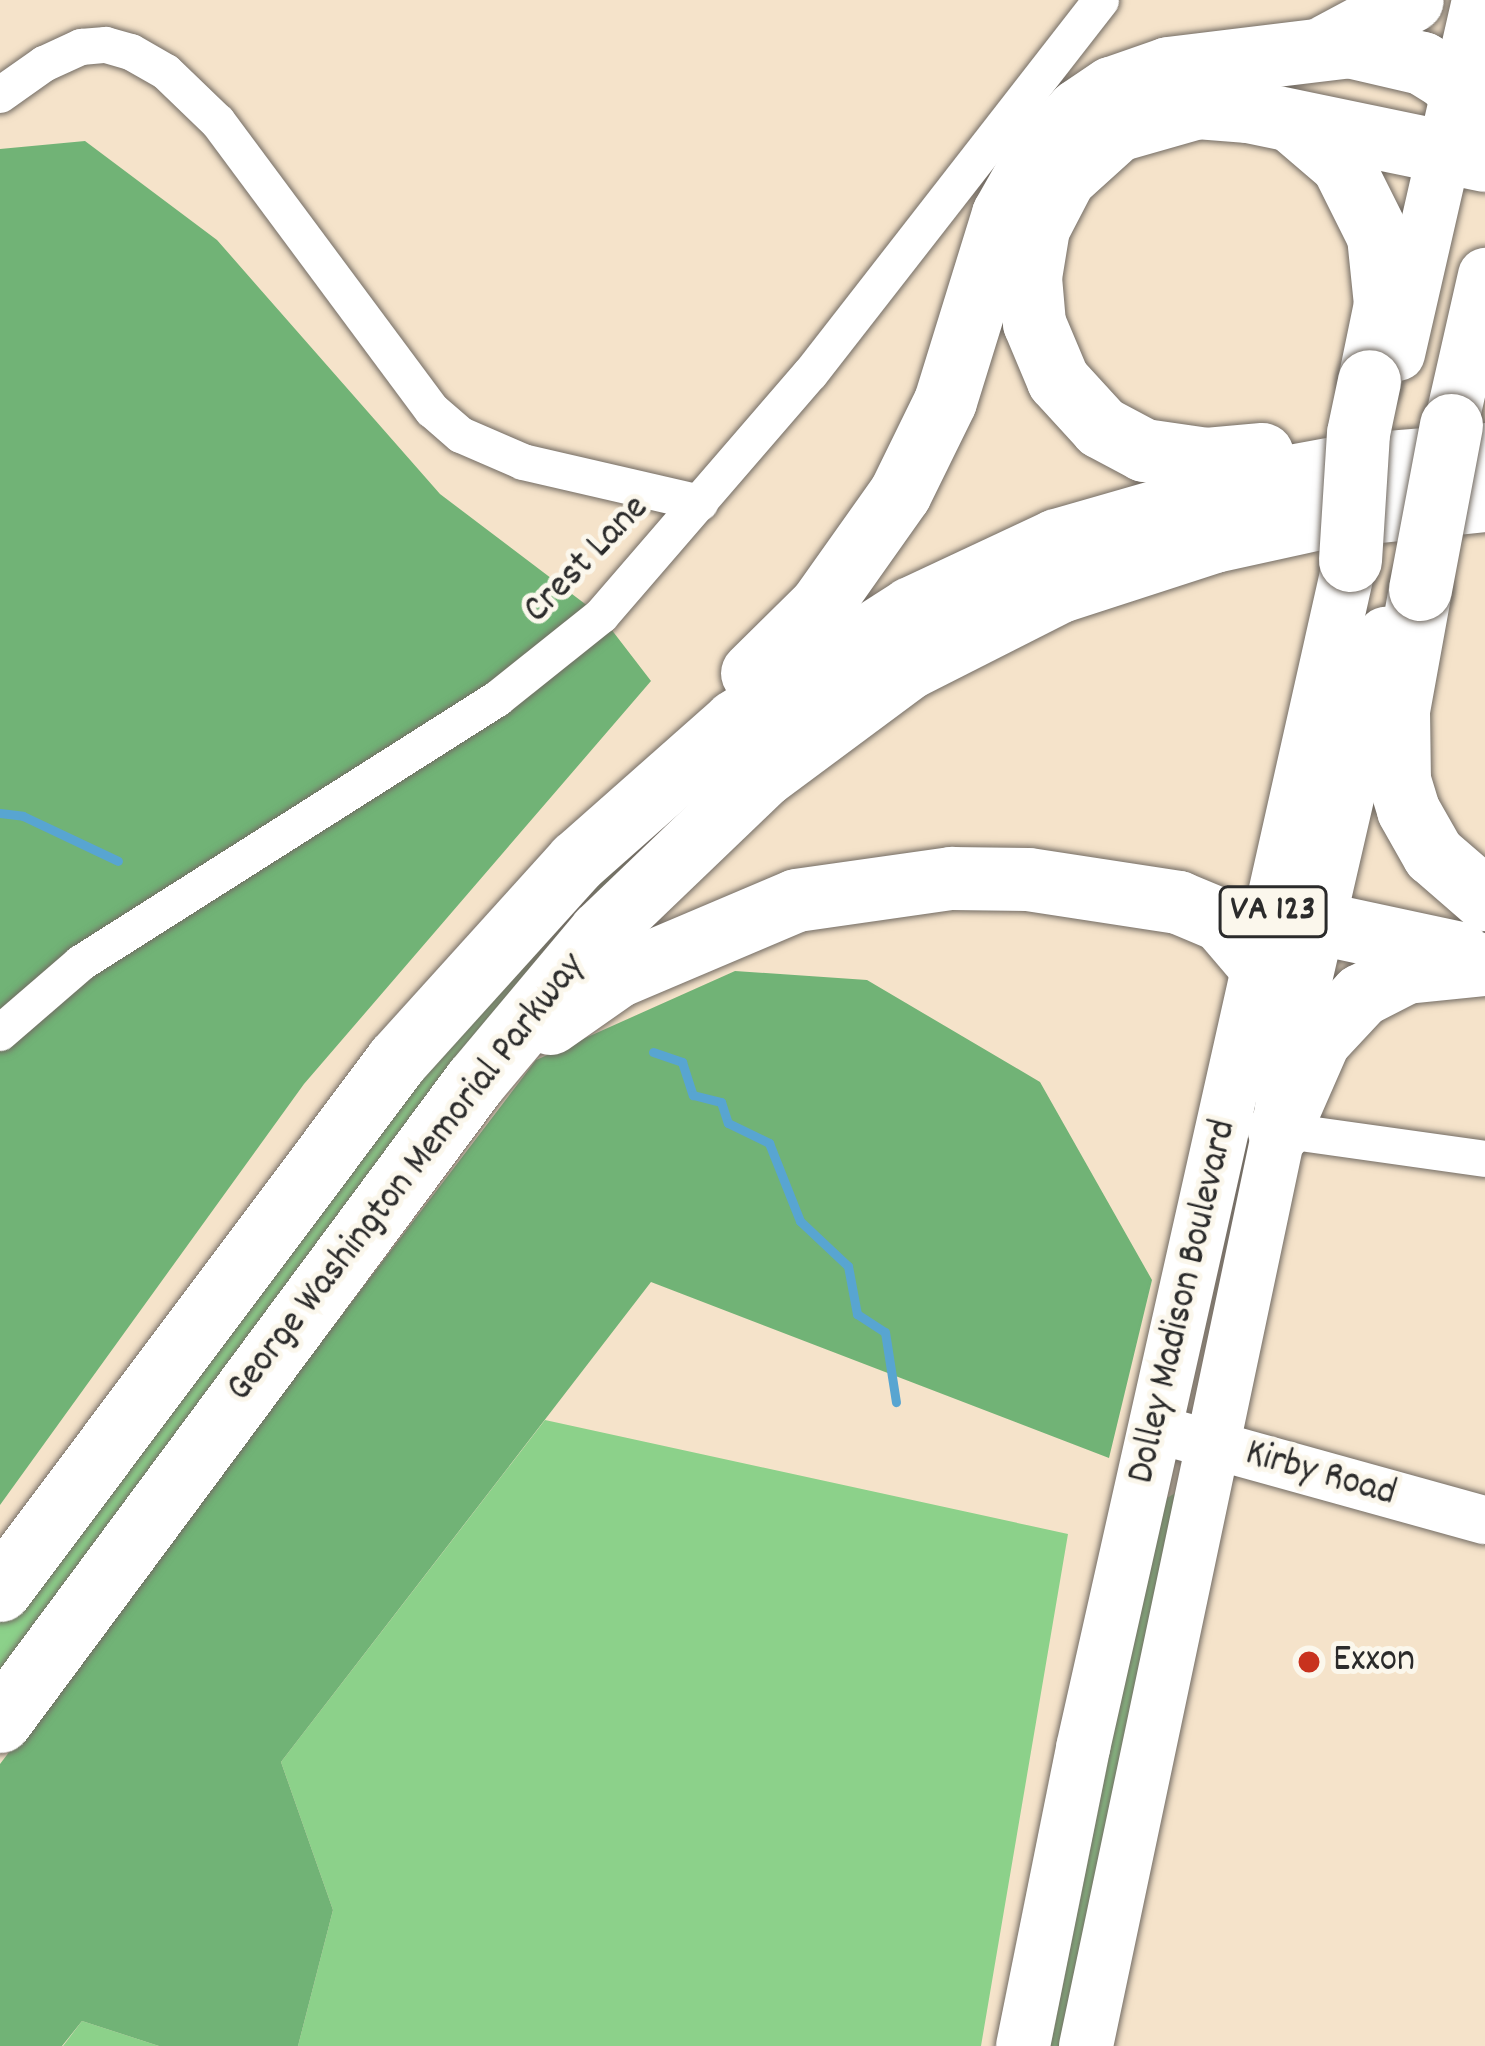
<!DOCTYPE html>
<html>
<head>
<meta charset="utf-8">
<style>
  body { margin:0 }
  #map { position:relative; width:1485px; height:2046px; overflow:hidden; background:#f5e3ca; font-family:Dekko,sans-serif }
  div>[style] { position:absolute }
  .green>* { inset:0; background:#8cd18a }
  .forest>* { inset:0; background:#71b376 }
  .stream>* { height:9px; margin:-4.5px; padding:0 4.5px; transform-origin:4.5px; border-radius:4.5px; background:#58a5d1 }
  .roads { filter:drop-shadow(0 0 3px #726b63) drop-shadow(0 0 3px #726b63) }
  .minor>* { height:36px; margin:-18px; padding:0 18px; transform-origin:18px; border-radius:18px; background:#fff }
  .secondary>* { height:48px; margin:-24px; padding:0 24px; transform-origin:24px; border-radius:24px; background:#fff }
  .primary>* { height:54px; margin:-27px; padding:0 27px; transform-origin:27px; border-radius:27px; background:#fff }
  .motorway>* { height:63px; margin:-31.5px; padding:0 31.5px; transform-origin:31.5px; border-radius:31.5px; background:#fff }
  .bridges { filter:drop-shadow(0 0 3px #726b63) drop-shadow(0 0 3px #726b63) }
  .motorway-bridge>* { height:63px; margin:-31.5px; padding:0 31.5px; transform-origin:31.5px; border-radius:31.5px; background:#fff }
  .dots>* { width:33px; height:33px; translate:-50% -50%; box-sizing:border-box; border:6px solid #fbf7ec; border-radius:50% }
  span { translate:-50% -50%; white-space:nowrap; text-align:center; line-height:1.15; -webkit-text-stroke:10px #fbf7ec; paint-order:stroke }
  .shield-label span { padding:3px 9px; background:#fbf7ec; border:3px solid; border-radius:9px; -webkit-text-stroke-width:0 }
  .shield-label { font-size:36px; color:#2b2b2b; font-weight:700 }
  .street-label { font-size:39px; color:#2b2b2b }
  .poi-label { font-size:39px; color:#2b2b2b }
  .left { translate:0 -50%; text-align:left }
</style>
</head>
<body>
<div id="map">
  <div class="green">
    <div style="clip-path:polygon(747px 771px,0 1703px,0 1618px,428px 1049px,609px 852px)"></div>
    <div style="clip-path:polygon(545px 1420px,1068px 1534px,981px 2046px,298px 2046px,333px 1910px,281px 1762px)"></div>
    <div style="clip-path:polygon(1179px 1491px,1075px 2046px,1043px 2046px,1160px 1502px)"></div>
    <div style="clip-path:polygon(82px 2021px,159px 2046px,63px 2046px)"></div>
  </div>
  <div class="forest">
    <div style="clip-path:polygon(85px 141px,217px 240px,440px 494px,601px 616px,651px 681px,304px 1084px,0 1505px,0 149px)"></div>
    <div style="clip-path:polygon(735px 971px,867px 980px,1040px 1082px,1152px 1280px,1109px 1458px,651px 1282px,281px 1762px,333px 1910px,298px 2046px,159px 2046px,82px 2021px,62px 2046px,0 2046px,0 1764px,536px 1060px)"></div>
  </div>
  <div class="stream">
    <div style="left:0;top:813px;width:23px;rotate:7deg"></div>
    <div style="left:23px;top:816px;width:105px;rotate:25.3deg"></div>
    <div style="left:653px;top:1052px;width:31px;rotate:19deg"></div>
    <div style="left:682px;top:1062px;width:35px;rotate:72deg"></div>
    <div style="left:693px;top:1095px;width:29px;rotate:14deg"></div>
    <div style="left:721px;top:1102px;width:22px;rotate:72deg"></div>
    <div style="left:728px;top:1123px;width:46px;rotate:26deg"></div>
    <div style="left:769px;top:1143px;width:84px;rotate:68.3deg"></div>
    <div style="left:800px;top:1221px;width:66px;rotate:43.2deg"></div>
    <div style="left:848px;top:1266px;width:49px;rotate:79.4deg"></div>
    <div style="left:857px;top:1314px;width:33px;rotate:33deg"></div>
    <div style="left:885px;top:1332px;width:71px;rotate:81.1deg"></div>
  </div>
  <div class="roads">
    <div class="minor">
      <div style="left:0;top:95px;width:54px;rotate:-35.2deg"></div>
      <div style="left:44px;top:64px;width:41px;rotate:-24.7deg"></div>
      <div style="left:81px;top:47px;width:25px;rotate:-5deg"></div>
      <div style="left:106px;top:45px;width:26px;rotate:16deg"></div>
      <div style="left:131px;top:52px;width:40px;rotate:29.7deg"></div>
      <div style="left:166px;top:72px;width:72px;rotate:43.9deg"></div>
      <div style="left:218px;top:122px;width:359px;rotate:53.4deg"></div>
      <div style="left:432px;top:410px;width:38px;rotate:41deg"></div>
      <div style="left:461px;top:435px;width:68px;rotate:23.5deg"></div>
      <div style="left:523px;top:462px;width:182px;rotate:13deg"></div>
      <div style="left:0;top:1033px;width:107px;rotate:-40.8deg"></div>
      <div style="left:81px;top:963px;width:493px;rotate:-32.4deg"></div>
      <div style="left:497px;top:699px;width:133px;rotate:-38.6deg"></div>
      <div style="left:601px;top:616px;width:321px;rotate:-49.2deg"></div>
      <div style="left:811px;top:373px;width:472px;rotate:-52.1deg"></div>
      <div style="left:1265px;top:1128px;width:222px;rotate:8deg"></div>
    </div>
    <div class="secondary">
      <div style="left:1156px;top:1429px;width:341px;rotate:15.5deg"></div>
    </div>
    <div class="primary">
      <div style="left:1398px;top:354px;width:363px;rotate:-77.1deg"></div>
      <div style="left:1451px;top:425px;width:154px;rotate:-77.2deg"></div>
      <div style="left:1023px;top:2046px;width:304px;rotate:-78.6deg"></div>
      <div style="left:1083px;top:1748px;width:1218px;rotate:-77.33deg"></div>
      <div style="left:1086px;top:2046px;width:935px;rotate:-78.09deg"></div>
      <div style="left:1279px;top:1131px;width:87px;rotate:-82.7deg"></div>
      <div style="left:1290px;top:1045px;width:422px;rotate:-77deg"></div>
    </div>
    <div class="motorway">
      <div style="left:1328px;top:45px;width:95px;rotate:-28.2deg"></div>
      <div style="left:1293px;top:122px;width:65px;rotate:40.6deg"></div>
      <div style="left:1342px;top:164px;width:80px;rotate:63.4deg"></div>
      <div style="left:1378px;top:236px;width:68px;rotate:84.1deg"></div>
      <div style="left:1385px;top:304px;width:79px;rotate:101.7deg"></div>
      <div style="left:1262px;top:454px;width:56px;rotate:174.9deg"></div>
      <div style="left:1206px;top:459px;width:63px;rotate:-171.7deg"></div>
      <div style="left:1144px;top:450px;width:49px;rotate:-151.9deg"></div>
      <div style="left:1101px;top:427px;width:64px;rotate:-132.5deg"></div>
      <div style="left:1058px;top:380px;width:62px;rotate:-112.8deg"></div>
      <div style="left:1034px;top:323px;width:46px;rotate:-95deg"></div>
      <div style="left:1030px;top:277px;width:50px;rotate:-80.7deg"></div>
      <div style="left:1038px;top:228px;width:56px;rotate:-62.5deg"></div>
      <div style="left:1064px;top:178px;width:72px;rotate:-42.2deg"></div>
      <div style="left:1117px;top:130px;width:83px;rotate:-16deg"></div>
      <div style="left:1197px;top:107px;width:51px;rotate:4.5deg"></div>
      <div style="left:1248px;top:111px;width:242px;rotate:11.7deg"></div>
      <div style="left:1420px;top:589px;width:123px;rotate:100.3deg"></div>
      <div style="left:1398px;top:710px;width:70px;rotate:89.2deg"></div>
      <div style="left:1399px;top:780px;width:31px;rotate:73deg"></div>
      <div style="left:1408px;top:810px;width:51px;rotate:60.4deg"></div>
      <div style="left:1433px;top:854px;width:69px;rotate:40.9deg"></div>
      <div style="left:752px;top:673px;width:95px;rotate:-44.6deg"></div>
      <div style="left:820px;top:606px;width:138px;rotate:-54.7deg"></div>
      <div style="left:900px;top:493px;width:102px;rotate:-63.9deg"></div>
      <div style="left:945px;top:401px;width:196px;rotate:-72.8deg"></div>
      <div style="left:1003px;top:214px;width:69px;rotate:-60.5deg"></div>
      <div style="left:1037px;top:154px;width:60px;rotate:-47deg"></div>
      <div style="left:1078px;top:110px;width:40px;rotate:-34deg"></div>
      <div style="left:1111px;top:88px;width:60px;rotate:-19.3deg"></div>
      <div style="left:1168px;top:68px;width:182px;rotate:-6.9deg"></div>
      <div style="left:1349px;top:46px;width:75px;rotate:13.1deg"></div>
      <div style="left:1422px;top:63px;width:28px;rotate:32deg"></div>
      <div style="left:1446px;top:78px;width:57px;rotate:46.4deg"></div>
      <div style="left:1273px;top:913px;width:191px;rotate:12.1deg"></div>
      <div style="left:550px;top:1023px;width:82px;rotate:-35deg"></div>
      <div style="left:617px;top:976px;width:194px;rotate:-23deg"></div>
      <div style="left:796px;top:900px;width:157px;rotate:-8.1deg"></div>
      <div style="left:951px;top:878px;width:77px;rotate:0.7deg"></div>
      <div style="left:1028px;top:879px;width:152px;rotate:8.7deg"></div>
      <div style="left:1178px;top:902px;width:47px;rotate:22.7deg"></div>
      <div style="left:1221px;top:920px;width:62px;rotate:49.6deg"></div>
      <div style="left:1279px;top:1131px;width:99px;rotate:-66.3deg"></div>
      <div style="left:1319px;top:1040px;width:62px;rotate:-47deg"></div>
      <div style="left:1361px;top:995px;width:51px;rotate:-27.1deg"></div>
      <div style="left:1406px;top:972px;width:79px;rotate:-5.8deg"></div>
      <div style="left:0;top:1590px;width:662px;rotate:-53.16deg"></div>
      <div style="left:397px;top:1060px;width:268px;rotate:-47.9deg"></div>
      <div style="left:577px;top:861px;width:211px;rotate:-41.5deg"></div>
      <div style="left:735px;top:721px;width:209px;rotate:-32.7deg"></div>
      <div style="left:911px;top:608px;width:160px;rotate:-25.1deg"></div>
      <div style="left:1056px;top:540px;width:210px;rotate:-16deg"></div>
      <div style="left:1258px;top:482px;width:95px;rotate:-10.4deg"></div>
      <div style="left:1351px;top:465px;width:134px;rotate:-4.7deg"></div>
      <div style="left:0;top:1721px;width:797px;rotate:-53.42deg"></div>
      <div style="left:475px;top:1081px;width:194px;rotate:-50deg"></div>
      <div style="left:600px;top:932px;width:227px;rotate:-43.8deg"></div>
      <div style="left:764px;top:775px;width:179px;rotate:-36.6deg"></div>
      <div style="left:908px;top:668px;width:170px;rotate:-26.9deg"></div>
      <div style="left:1060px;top:591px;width:162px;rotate:-18deg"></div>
      <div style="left:1214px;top:541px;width:112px;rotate:-12.4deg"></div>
      <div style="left:1323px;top:517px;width:163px;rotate:-6deg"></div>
    </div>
  </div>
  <div class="bridges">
    <div class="motorway-bridge">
      <div style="left:1350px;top:560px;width:127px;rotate:-86.4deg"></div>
      <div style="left:1358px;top:433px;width:53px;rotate:-78.1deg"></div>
      <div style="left:1420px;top:589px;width:167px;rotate:-79.3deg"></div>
    </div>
  </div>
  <div class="dots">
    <div style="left:1309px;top:1662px;background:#c8321e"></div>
  </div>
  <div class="shield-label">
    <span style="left:1273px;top:912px">VA 123</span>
  </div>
  <div class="street-label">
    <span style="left:588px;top:561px;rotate:-46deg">Crest Lane</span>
    <span style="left:408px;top:1179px;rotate:-52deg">George Washington Memorial Parkway</span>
    <span style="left:1185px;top:1302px;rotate:-77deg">Dolley Madison Boulevard</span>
    <span style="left:1320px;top:1476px;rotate:16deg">Kirby Road</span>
  </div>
  <div class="poi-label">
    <span class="left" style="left:1333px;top:1662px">Exxon</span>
  </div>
</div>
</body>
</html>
